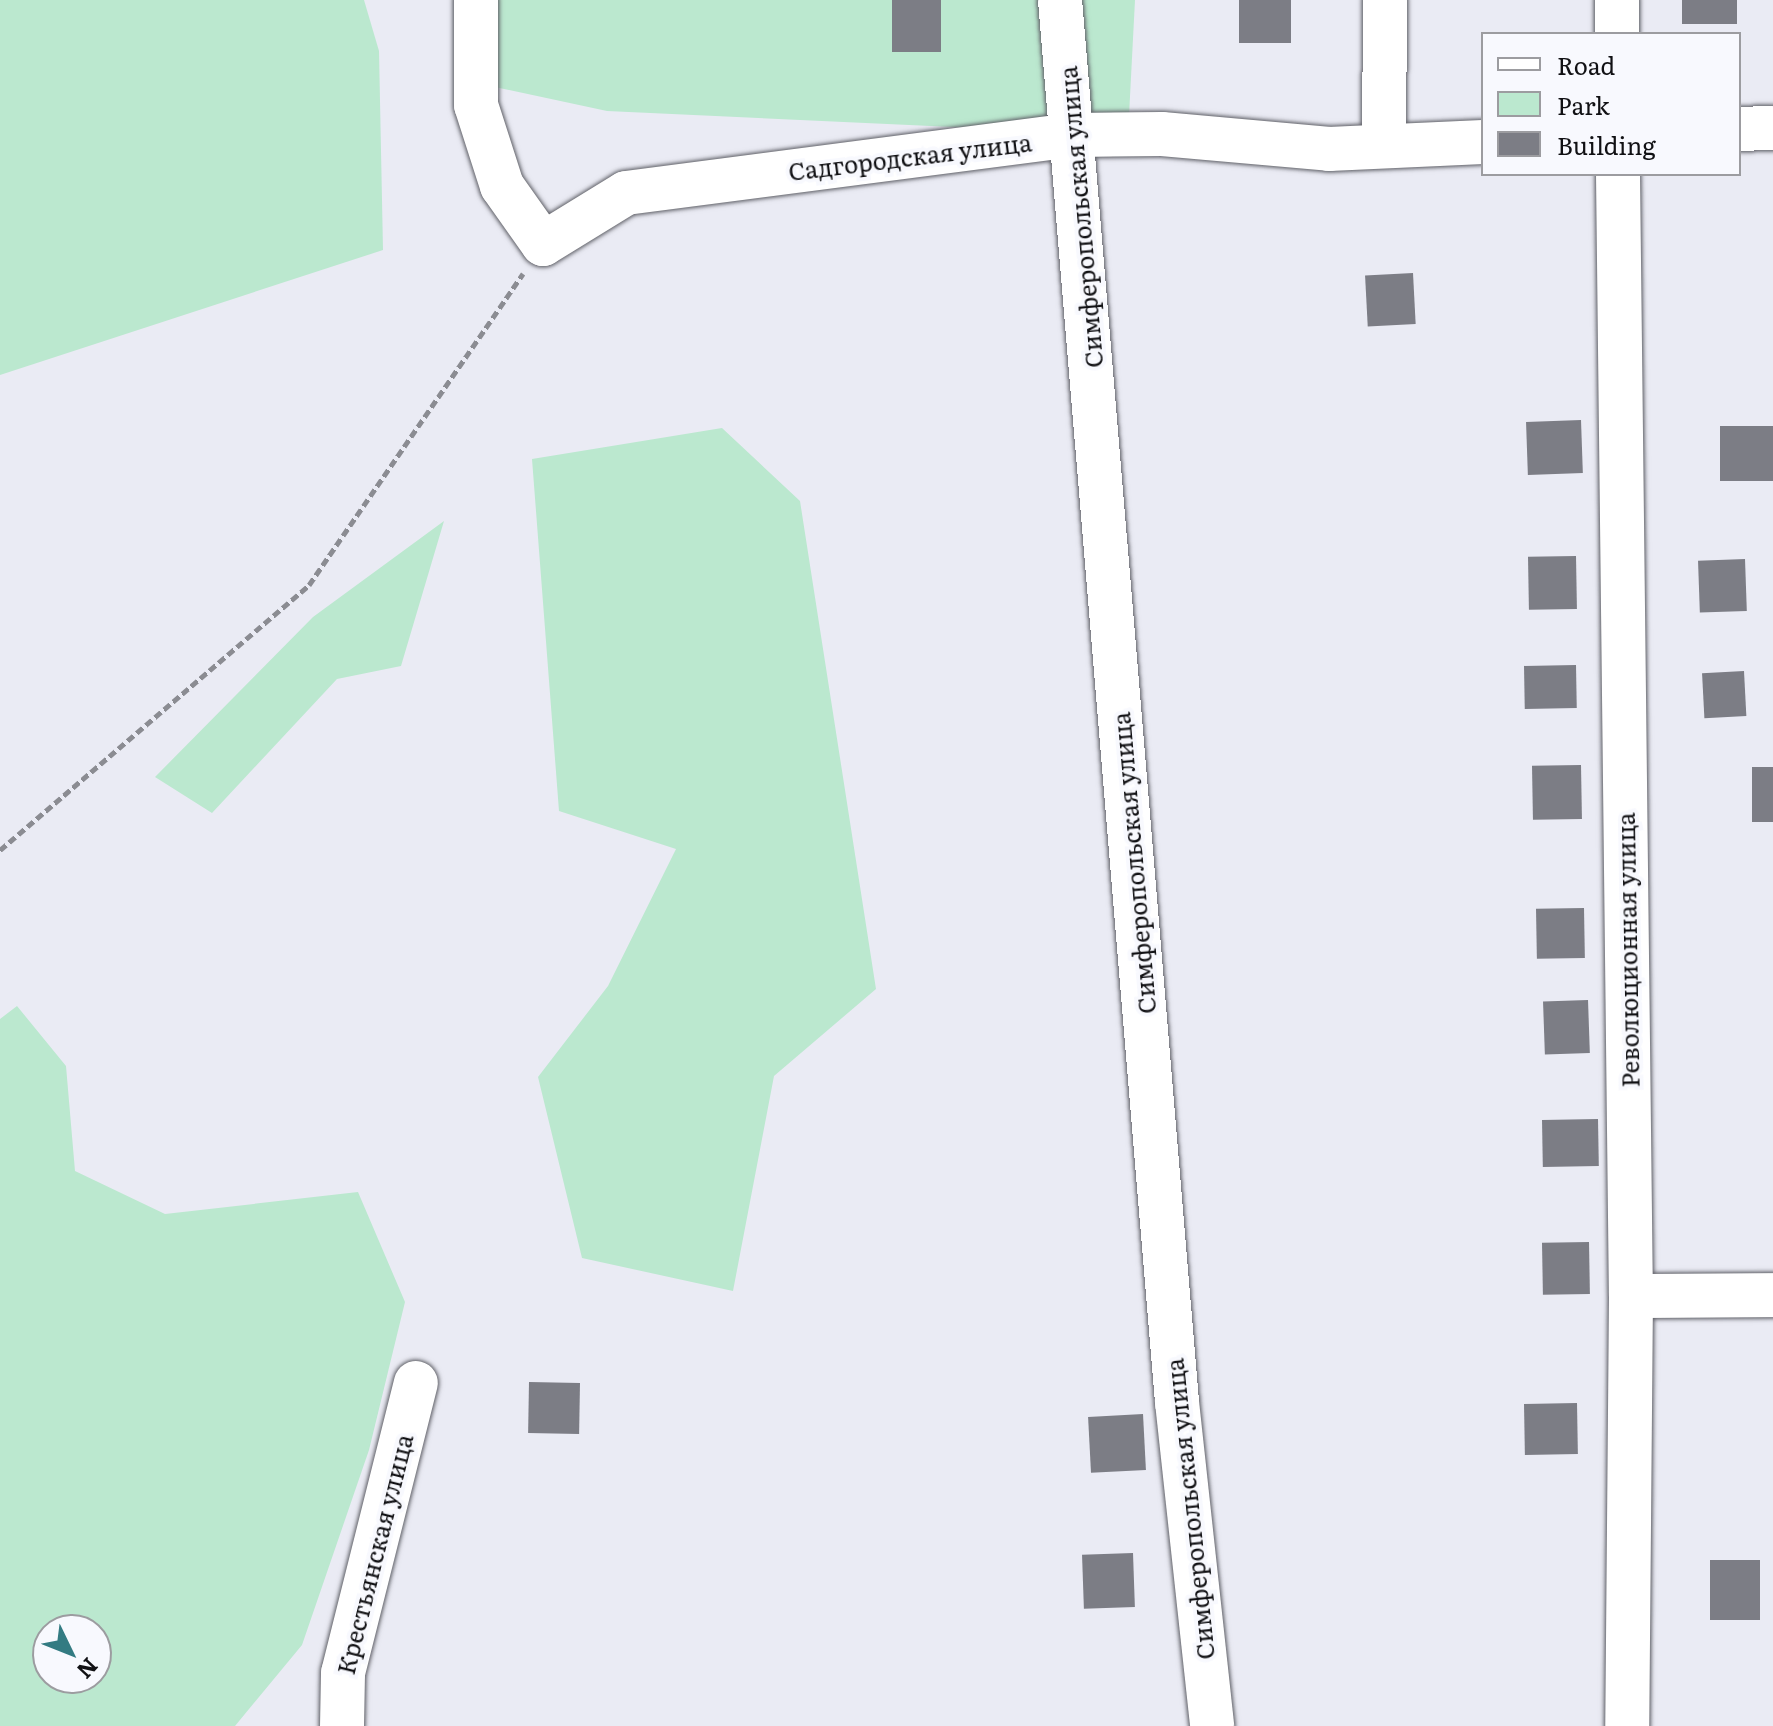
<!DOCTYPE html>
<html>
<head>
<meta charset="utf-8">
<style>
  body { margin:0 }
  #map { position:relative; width:1773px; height:1726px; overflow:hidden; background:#eaebf4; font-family:Literata,serif }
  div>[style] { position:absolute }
  .green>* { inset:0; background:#bbe8cf }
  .building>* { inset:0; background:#7c7d85; transform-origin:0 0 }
  .path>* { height:5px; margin-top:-2.5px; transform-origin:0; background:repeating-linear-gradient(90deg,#8b8c92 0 8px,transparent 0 12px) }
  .roads { filter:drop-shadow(0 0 2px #606168) drop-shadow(0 0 2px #606168) }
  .minor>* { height:44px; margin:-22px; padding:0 22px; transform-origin:22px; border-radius:22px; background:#fff }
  span { translate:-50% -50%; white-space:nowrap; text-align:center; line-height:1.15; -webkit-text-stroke:8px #f8f9fe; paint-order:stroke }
  .street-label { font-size:24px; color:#111114 }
  .legend { position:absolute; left:1481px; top:32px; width:260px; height:144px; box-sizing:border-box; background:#f8f9fe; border:2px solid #9c9ca0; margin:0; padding:10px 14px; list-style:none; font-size:24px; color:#111114 }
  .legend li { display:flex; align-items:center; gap:16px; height:40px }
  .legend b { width:40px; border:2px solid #9c9ca0 }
  .north { position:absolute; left:32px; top:1614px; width:80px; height:80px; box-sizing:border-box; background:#f8f9fe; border:2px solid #9c9ca0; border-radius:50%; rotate:133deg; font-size:22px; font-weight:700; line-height:32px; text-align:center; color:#111114 }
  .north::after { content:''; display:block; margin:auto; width:28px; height:36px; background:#337b82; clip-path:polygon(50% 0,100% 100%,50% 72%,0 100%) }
</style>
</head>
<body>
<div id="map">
  <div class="green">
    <div style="clip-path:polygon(0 0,364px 0,379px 51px,383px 250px,0 375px)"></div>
    <div style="clip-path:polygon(477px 0,1135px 0,1128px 135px,607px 111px,462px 80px)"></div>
    <div style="clip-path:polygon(722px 428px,800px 501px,876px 989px,774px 1076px,733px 1291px,582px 1258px,538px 1077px,608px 986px,676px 849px,559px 811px,532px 459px)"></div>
    <div style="clip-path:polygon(444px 521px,401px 666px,337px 679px,212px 813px,155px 777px,313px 617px)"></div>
    <div style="clip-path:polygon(evenodd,17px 1006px,66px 1066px,75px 1171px,165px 1214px,358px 1192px,405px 1302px,369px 1450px,302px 1645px,235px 1726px,0 1726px,0 1019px,17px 1006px,48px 1630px,96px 1630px,96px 1678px,48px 1678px,48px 1630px)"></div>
  </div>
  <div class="building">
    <div style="left:892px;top:0;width:49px;height:52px"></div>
    <div style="left:1239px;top:0;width:52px;height:43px"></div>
    <div style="left:1682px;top:0;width:55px;height:24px"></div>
    <div style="left:1413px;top:273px;width:51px;height:48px;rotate:87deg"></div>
    <div style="left:1581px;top:420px;width:53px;height:55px;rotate:88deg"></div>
    <div style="left:1773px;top:426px;width:55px;height:53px;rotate:90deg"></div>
    <div style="left:1576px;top:556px;width:53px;height:48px;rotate:89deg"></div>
    <div style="left:1745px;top:559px;width:52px;height:47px;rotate:88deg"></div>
    <div style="left:1576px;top:665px;width:43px;height:52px;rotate:89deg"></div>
    <div style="left:1744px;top:671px;width:45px;height:42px;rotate:87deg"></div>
    <div style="left:1581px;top:765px;width:54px;height:49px;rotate:89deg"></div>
    <div style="left:1773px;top:767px;width:55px;height:21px;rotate:90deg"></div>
    <div style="left:1584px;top:908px;width:50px;height:48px;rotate:89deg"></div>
    <div style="left:1588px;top:1000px;width:53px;height:45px;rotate:88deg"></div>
    <div style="left:1598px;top:1119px;width:47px;height:56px;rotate:89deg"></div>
    <div style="left:1589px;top:1242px;width:52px;height:47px;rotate:89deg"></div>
    <div style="left:529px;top:1382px;width:51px;height:51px;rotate:1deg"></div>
    <div style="left:1577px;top:1403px;width:51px;height:53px;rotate:89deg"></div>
    <div style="left:1143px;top:1414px;width:56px;height:55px;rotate:87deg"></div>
    <div style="left:1133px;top:1553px;width:54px;height:51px;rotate:88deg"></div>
    <div style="left:1710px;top:1560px;width:50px;height:60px"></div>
  </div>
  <div class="path">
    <div style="left:0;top:850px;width:407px;rotate:-40.6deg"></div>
    <div style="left:309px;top:585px;width:378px;rotate:-55.5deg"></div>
  </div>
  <div class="roads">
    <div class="minor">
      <div style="left:476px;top:0;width:105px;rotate:90deg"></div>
      <div style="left:476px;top:105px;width:85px;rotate:72.2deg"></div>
      <div style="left:502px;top:186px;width:71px;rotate:54.7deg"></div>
      <div style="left:543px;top:244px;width:97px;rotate:-31.6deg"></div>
      <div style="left:626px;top:193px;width:453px;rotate:-7.4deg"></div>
      <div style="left:1075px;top:135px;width:87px;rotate:-0.7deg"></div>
      <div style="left:1162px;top:134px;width:168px;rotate:5.1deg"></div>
      <div style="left:1329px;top:149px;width:154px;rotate:-2.6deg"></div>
      <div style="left:1060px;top:0;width:1407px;rotate:85.23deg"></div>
      <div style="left:1177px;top:1402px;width:326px;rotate:83.8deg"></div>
      <div style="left:1617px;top:0;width:34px;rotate:90deg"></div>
      <div style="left:1739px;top:129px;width:34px;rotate:-2deg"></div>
      <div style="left:1384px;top:146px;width:146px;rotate:-89.6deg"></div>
      <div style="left:1618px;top:174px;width:1122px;rotate:89.34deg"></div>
      <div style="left:1631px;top:1296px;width:430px;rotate:90.5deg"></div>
      <div style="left:1631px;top:1296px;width:142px;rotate:-0.4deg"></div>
      <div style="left:342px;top:1726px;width:53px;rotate:-88.9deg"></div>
      <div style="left:343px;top:1673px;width:299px;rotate:-75.9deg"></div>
    </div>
  </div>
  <div class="street-label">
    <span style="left:910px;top:156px;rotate:-7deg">Садгородская улица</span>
    <span style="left:1080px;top:217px;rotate:-95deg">Симферопольская улица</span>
    <span style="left:1133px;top:863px;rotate:-95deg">Симферопольская улица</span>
    <span style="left:1627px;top:950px;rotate:-91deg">Революционная улица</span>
    <span style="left:1189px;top:1509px;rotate:-96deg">Симферопольская улица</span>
    <span style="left:374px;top:1554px;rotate:-76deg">Крестьянская улица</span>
  </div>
  <ul class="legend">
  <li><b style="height:10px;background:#fff"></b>Road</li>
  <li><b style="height:22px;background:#bbe8cf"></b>Park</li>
  <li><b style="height:22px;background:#7c7d85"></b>Building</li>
  </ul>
  <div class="north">N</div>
</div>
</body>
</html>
